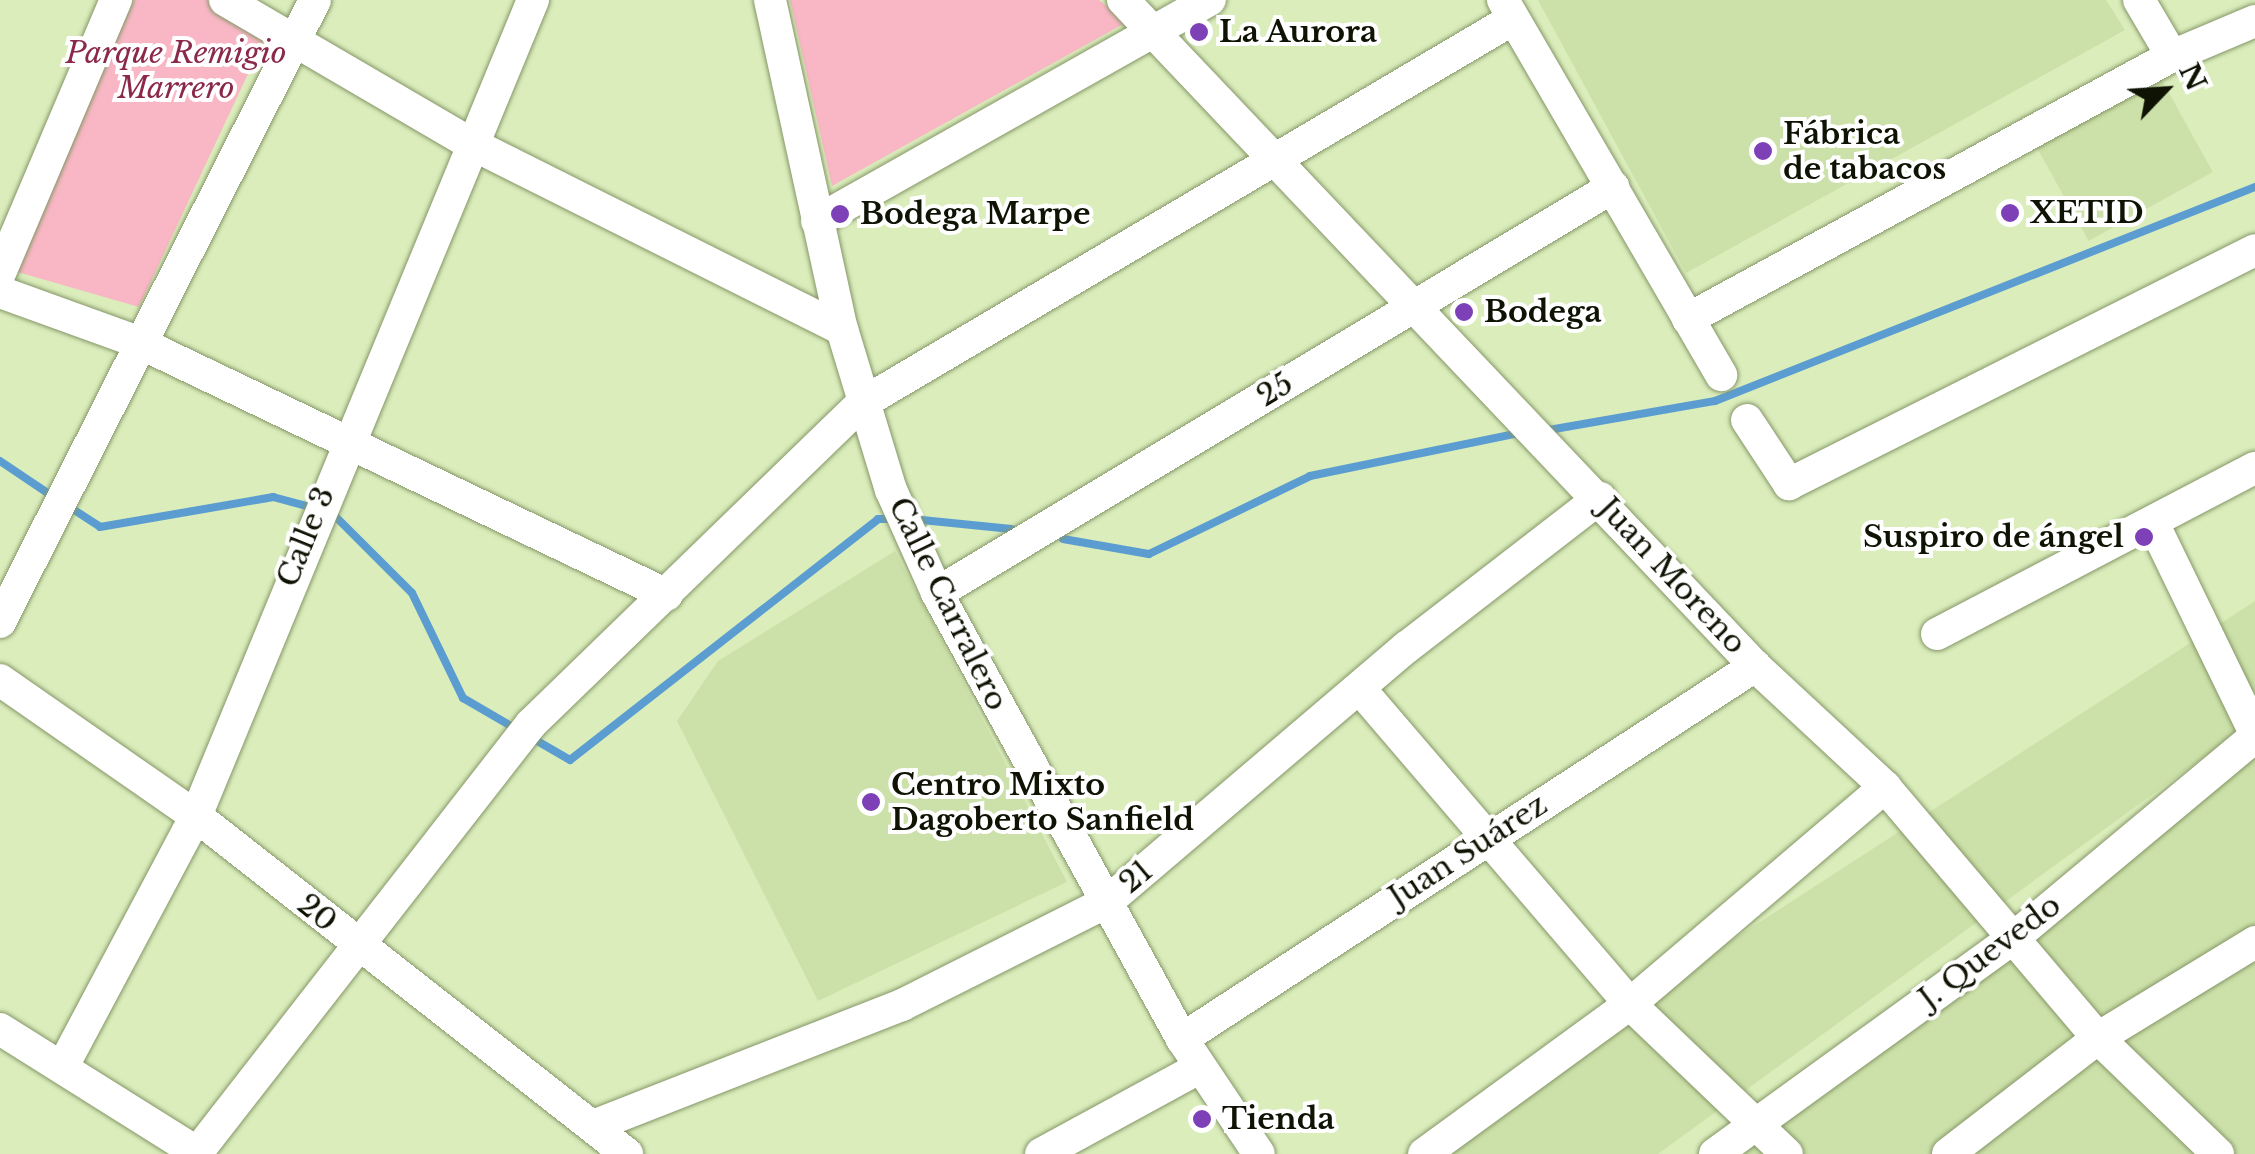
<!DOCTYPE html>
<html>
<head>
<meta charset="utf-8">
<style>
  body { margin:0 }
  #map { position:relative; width:2255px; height:1154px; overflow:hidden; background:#daedbb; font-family:"Libre Baskerville",serif }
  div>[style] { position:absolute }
  .built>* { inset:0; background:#cce1a9; transform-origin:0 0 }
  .green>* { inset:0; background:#f9b7c5 }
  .stream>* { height:8px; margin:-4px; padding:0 4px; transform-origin:4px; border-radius:4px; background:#5b9dd1 }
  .roads { filter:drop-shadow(0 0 2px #869668) drop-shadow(0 0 2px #869668) }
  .minor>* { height:32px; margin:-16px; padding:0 16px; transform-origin:16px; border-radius:16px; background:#fff }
  .dots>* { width:28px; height:28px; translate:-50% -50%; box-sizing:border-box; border:5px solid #fff; border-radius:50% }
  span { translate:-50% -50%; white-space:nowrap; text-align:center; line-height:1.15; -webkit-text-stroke:8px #fff; paint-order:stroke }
  .poi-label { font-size:30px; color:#0e1303; font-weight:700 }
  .left { translate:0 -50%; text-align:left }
  .right { translate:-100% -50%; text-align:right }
  .park-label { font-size:30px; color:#8a2949; font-style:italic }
  .street-label { font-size:30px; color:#0e1303 }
  .north { position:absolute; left:2115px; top:40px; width:100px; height:100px; -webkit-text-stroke:8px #fff; paint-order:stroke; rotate:65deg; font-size:28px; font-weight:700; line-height:40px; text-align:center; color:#0e1303 }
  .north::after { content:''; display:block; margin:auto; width:35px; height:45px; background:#0e1303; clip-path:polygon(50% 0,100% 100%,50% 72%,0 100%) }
</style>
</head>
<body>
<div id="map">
  <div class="built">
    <div style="clip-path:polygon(1538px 0,2106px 0,2125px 30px,1686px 273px)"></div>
    <div style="left:2159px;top:75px;width:111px;height:142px;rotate:61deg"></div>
    <div style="clip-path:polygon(895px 551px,1067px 882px,818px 1001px,677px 721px,718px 661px)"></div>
    <div style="clip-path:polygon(2255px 601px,2255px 720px,1658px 1154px,1402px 1154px)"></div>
    <div style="clip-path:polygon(2255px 737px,2255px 1154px,1715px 1154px)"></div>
  </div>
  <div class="green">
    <div style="clip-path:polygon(134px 0,213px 0,268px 31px,139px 307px,14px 271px)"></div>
    <div style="clip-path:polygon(790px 0,1099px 0,1127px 22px,832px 186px)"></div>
  </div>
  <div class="stream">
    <div style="left:1543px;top:431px;width:175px;rotate:-9.9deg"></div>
    <div style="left:1715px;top:401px;width:581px;rotate:-21.62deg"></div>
    <div style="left:0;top:461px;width:63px;rotate:33.9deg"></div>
    <div style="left:68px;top:506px;width:38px;rotate:33deg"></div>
    <div style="left:100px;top:527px;width:176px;rotate:-9.8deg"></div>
    <div style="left:273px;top:497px;width:42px;rotate:15deg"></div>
    <div style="left:332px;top:513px;width:113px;rotate:45deg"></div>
    <div style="left:412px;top:593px;width:117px;rotate:64.1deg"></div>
    <div style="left:463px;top:698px;width:61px;rotate:30.3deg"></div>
    <div style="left:912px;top:519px;width:100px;rotate:5.7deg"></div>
    <div style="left:1063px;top:539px;width:87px;rotate:9.9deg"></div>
    <div style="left:1149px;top:554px;width:179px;rotate:-25.8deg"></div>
    <div style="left:1310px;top:476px;width:213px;rotate:-11.6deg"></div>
    <div style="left:532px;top:738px;width:44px;rotate:30.1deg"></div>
    <div style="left:570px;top:760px;width:391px;rotate:-38deg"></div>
    <div style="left:878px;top:519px;width:15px"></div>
  </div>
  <div class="roads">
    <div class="minor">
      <div style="left:225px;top:0;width:284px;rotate:30.3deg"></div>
      <div style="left:470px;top:143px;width:416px;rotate:26.6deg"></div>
      <div style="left:770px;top:0;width:337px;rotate:77.7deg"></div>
      <div style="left:842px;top:329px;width:168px;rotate:73.1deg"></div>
      <div style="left:891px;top:490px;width:113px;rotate:65.9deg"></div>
      <div style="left:937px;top:593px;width:509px;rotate:61.22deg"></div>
      <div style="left:1182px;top:1039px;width:138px;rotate:56.2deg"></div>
      <div style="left:1123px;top:0;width:918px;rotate:46.5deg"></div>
      <div style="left:1755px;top:666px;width:178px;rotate:42.9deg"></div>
      <div style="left:1885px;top:787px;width:329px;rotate:49.7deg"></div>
      <div style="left:2098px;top:1038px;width:167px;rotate:44deg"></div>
      <div style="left:1503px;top:0;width:434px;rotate:59.8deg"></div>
      <div style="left:2139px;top:0;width:65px;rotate:59.5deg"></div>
      <div style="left:817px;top:221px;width:451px;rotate:-29.4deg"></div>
      <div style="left:0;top:273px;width:297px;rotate:-67deg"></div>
      <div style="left:0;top:292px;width:147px;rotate:19.9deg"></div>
      <div style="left:138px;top:342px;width:586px;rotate:25.56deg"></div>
      <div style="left:1688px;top:319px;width:551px;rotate:-28.52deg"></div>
      <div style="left:2172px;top:56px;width:90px;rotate:-22.9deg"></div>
      <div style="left:1747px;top:420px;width:77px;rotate:56.7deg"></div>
      <div style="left:1789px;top:484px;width:521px;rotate:-26.66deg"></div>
      <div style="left:2153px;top:523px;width:233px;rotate:64.1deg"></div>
      <div style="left:937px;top:593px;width:789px;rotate:-30.99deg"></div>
      <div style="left:0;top:622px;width:697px;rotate:-63.14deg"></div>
      <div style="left:1937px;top:634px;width:359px;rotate:-27.6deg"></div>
      <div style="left:0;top:680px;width:239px;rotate:34.8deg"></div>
      <div style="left:196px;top:816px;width:548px;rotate:38.1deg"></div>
      <div style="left:1360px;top:689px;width:415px;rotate:49.4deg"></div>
      <div style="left:1630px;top:1004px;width:217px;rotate:43.7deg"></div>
      <div style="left:0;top:1029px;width:235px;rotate:32.1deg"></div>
      <div style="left:1182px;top:1039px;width:684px;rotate:-33.06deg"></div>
      <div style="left:63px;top:1066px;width:283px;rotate:-62deg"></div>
      <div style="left:196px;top:816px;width:883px;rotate:-67.56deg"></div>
      <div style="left:593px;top:1126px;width:332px;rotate:-21.4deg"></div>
      <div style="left:902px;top:1005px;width:229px;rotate:-26.7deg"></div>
      <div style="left:1107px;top:902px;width:394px;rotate:-40.4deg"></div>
      <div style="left:1407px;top:647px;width:244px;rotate:-37.7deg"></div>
      <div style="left:196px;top:1154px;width:545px;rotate:-52.08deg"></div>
      <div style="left:531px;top:724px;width:460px;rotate:-44.1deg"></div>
      <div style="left:861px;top:404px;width:757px;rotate:-30.56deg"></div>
      <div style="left:1041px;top:1154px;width:180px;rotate:-28.6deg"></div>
      <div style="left:1424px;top:1154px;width:255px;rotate:-36.1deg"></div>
      <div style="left:1630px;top:1004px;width:335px;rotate:-40.4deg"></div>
      <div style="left:1715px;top:1154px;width:373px;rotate:-35.9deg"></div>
      <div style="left:2017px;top:935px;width:310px;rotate:-39.8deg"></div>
      <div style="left:1948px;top:1154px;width:190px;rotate:-37.7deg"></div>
      <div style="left:2098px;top:1038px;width:184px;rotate:-31.4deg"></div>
    </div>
  </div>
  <div class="dots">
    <div style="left:1199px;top:32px;background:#7d40b6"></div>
    <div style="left:1763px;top:151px;background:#7d40b6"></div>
    <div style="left:2010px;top:213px;background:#7d40b6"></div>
    <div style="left:840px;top:214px;background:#7d40b6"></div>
    <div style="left:1464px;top:312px;background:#7d40b6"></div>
    <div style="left:2144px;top:537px;background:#7d40b6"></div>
    <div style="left:871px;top:802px;background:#7d40b6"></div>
    <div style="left:1202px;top:1119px;background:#7d40b6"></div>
  </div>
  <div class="poi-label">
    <span class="left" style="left:1219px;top:32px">La Aurora</span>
    <span class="left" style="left:1783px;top:151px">Fábrica<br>de tabacos</span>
    <span class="left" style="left:2030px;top:213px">XETID</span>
    <span class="left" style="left:860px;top:214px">Bodega Marpe</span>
    <span class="left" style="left:1484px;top:312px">Bodega</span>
    <span class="right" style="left:2124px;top:537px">Suspiro de ángel</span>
    <span class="left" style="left:891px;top:802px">Centro Mixto<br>Dagoberto Sanfield</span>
    <span class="left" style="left:1222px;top:1119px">Tienda</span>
  </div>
  <div class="park-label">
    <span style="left:176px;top:70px">Parque Remigio<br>Marrero</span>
  </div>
  <div class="street-label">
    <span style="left:1275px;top:390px;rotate:-31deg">25</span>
    <span style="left:306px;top:537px;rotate:-68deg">Calle 3</span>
    <span style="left:1672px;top:576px;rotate:47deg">Juan Moreno</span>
    <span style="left:948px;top:604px;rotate:64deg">Calle Carralero</span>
    <span style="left:1468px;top:851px;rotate:-33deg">Juan Suárez</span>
    <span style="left:1136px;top:877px;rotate:-40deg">21</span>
    <span style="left:317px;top:913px;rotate:39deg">20</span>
    <span style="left:1990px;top:952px;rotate:-37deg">J. Quevedo</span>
  </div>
  <div class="north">N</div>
</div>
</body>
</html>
